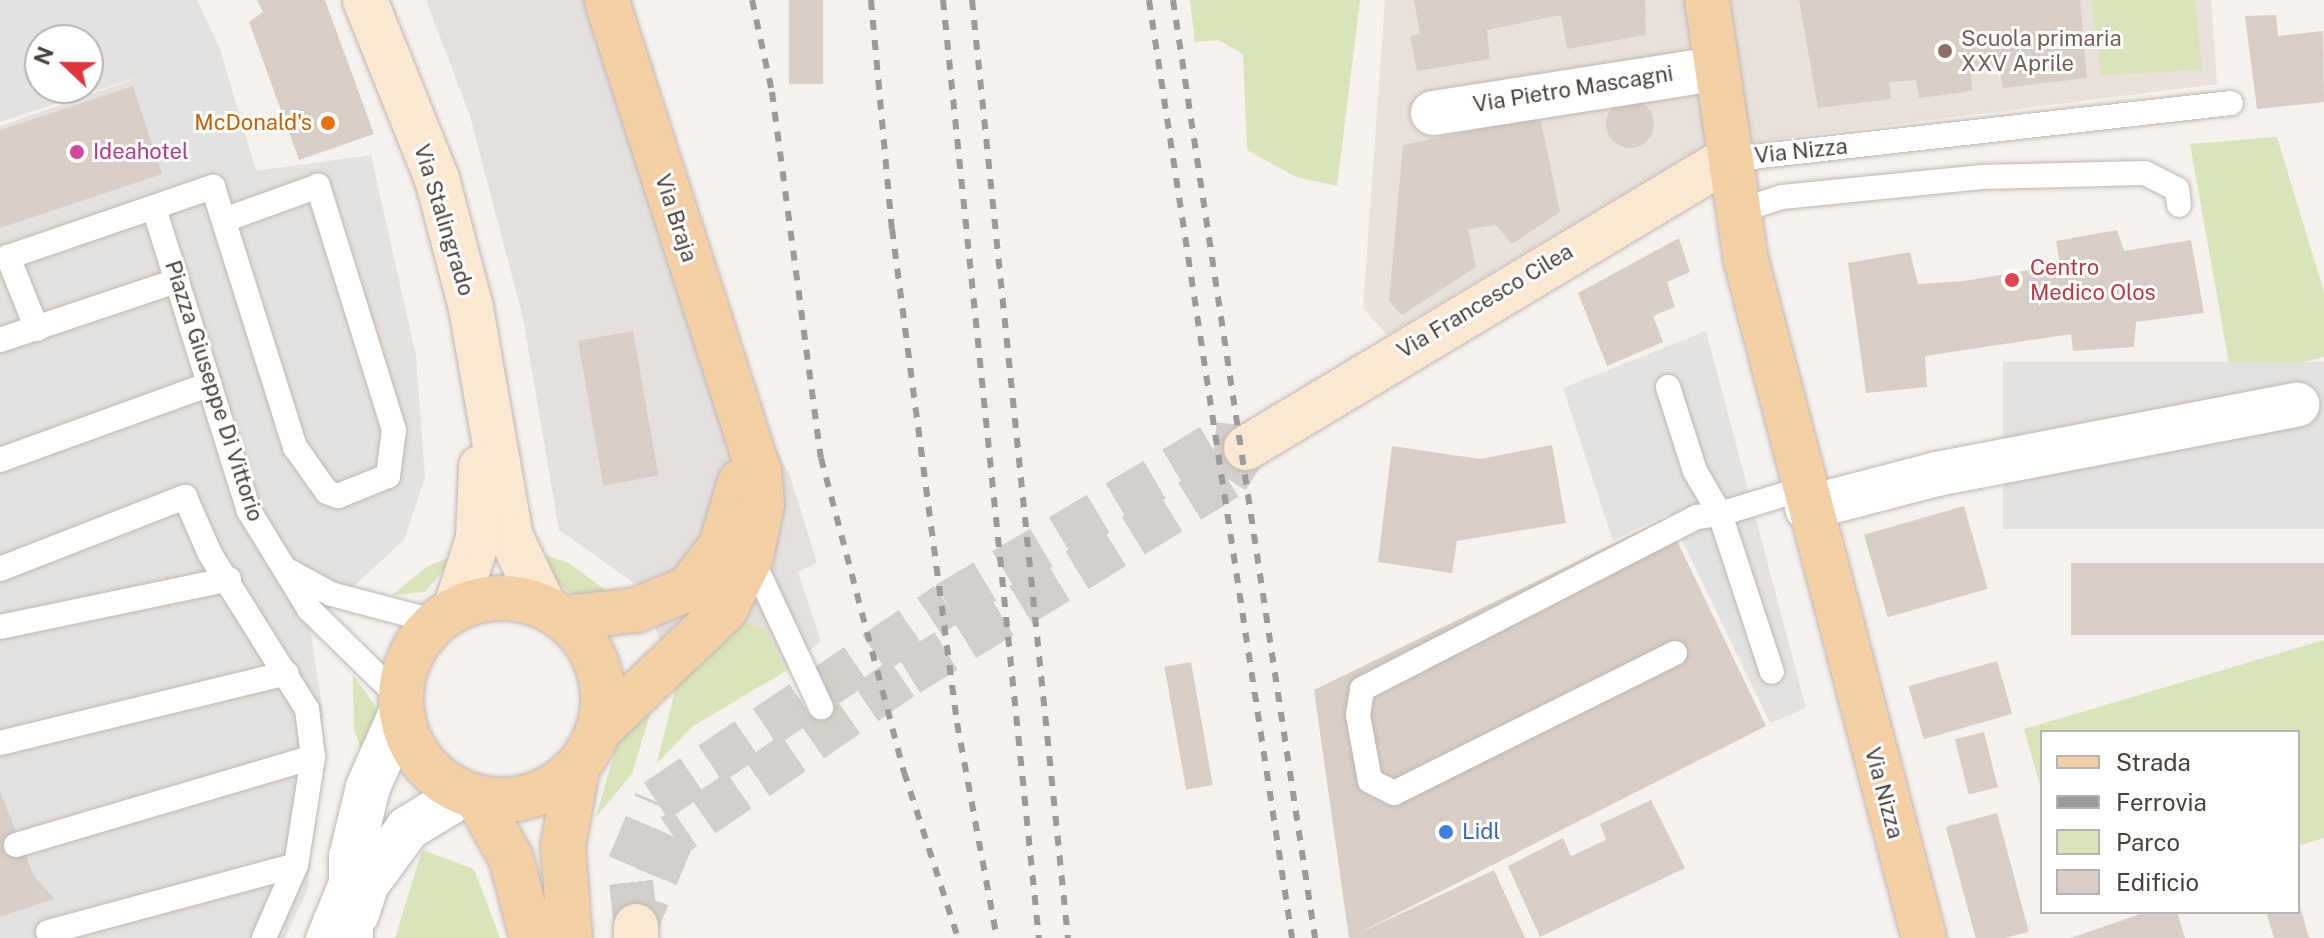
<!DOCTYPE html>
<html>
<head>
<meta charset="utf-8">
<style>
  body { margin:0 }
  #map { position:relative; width:2324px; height:938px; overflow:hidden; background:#f5f1ed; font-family:"Public Sans",sans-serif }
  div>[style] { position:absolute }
  .residential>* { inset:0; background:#e8e2db }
  .industrial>* { inset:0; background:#e5e0de }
  .green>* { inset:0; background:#d9e4ba }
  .parking>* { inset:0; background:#e4e2e0; transform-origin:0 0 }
  .building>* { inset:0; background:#d8cec6; transform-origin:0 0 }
  .round { border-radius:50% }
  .secondary-tunnel>* { height:44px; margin-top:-22px; transform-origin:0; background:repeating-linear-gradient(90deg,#d3cec9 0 44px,transparent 0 66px) }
  .roads { filter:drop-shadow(0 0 2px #bfb7b0) drop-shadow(0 0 2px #bfb7b0) }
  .lane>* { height:24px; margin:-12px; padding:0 12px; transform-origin:12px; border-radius:12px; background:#fff }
  .street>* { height:44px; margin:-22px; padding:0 22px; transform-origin:22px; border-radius:22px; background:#fff }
  .secondary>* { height:44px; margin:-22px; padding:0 22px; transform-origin:22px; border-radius:22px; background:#fae8d2 }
  .primary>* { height:44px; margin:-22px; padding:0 22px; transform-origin:22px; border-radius:22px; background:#f4cfa6 }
  .primary>.ring { margin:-22px; padding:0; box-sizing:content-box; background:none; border:44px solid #f4cfa6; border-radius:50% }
  .rail>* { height:6px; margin-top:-3px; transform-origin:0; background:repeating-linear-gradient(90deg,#9a9a9a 0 10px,transparent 0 20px) }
  .dots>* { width:22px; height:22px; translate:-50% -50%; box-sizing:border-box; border:4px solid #fff; border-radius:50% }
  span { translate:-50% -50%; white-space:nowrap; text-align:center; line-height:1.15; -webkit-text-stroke:6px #fff; paint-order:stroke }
  .education-label { font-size:22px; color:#785e54 }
  .left { translate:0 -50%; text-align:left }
  .street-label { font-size:22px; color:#49413b }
  .food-label { font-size:22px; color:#c56008 }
  .right { translate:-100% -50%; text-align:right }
  .hotel-label { font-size:22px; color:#b23c85 }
  .health-label { font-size:22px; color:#be3a42 }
  .shop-label { font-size:22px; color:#366cbe }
  .legend { position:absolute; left:2040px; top:730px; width:260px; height:184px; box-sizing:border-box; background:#fff; border:2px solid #b6b3b1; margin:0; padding:10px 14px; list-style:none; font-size:24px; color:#49413b }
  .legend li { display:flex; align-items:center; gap:16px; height:40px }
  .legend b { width:40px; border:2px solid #b6b3b1 }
  .north { position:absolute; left:24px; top:24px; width:80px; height:80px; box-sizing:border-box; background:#fff; border:2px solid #b6b3b1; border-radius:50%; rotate:292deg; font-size:22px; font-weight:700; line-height:32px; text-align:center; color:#49413b }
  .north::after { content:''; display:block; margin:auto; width:28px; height:36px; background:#e4343b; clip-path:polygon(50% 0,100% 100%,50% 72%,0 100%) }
</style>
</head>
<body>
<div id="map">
  <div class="residential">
    <div style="clip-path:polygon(1385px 0,2211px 0,2217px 84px,1699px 149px,1387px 335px,1363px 308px)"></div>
  </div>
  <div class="industrial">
    <div style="clip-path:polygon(426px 0,631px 0,757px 413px,790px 476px,817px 563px,798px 572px,821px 641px,786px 671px,765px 629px,676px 686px,641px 588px,559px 530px,523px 318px,470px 116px)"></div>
  </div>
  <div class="green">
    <div style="clip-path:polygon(1190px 0,1360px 0,1337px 186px,1296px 177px,1247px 150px,1243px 54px,1218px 40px,1195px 42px)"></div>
    <div style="clip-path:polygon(2091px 0,2195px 0,2202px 70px,2101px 75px)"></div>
    <div style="clip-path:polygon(2277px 137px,2324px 292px,2324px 357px,2232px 380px,2190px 144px)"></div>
    <div style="clip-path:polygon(534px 551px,569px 563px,612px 595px,573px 594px,556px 584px)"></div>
    <div style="clip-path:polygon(456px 555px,425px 592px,392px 595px,428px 566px)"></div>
    <div style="clip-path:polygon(738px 619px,765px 629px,786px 671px,693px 726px,657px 763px,676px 686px)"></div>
    <div style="clip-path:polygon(2324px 640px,2324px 838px,2298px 846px,2298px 732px,2042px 732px,2042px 792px,2024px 729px)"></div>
    <div style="clip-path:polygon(353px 675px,376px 707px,378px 726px,366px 764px,354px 729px)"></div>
    <div style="clip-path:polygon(654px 701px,632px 774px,596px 817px,617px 744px)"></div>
    <div style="clip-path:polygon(422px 850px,474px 869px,500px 938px,395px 938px)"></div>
  </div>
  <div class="parking">
    <div style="clip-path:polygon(evenodd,0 0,197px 0,220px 49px,256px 171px,371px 155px,416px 356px,425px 478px,404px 540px,310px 626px,323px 713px,308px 889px,285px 938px,0 938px,0 917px,55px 899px,34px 876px,0 791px,0 126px,151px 73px,0 122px,0 0,40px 40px,88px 40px,88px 88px,40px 88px,40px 40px)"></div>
    <div style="clip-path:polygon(1706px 331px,1806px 708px,1770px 723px,1669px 513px,1613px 541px,1563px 388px)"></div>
    <div style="left:2324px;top:362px;width:167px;height:321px;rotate:90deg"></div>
  </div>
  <div class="building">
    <div style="clip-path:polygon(257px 0,325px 0,374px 134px,299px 160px,249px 22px,263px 12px)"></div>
    <div style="left:789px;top:0;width:34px;height:84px"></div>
    <div style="clip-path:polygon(1414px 0,1645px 0,1646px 35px,1567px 49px,1561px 15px,1487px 30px,1490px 59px,1417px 71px,1410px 36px,1420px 34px)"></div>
    <div style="clip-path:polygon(1799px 0,2080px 0,2087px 78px,2003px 88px,1999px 66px,1971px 69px,1972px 91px,1919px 98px,1916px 80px,1889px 82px,1891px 99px,1818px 108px)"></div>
    <div style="clip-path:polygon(2276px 15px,2278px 36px,2323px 31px,2324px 102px,2257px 109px,2245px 16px)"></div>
    <div style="clip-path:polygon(133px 86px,162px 174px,0 228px,0 130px)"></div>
    <div class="round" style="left:1606px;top:100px;width:48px;height:48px"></div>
    <div style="clip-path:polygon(1540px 117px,1560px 212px,1512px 244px,1496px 225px,1468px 229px,1476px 267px,1402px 315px,1389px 301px,1403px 145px)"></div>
    <div style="clip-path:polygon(2117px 230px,2124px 251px,2191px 240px,2204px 313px,2136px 322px,2134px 347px,2073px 351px,2071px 334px,1925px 356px,1927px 387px,1866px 393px,1848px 263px,1910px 252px,1918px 284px,1964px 281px,2060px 265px,2056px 241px)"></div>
    <div style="clip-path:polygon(1679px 238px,1690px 272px,1667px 282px,1675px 307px,1653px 316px,1663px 342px,1607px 366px,1578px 293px)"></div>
    <div style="left:633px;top:331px;width:147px;height:56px;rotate:80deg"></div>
    <div style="clip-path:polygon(1552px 445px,1566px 523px,1457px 541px,1452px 573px,1378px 562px,1392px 446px,1480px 459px)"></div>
    <div style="left:1964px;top:506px;width:86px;height:104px;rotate:74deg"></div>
    <div style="clip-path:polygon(1666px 518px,1766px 726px,1353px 936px,1494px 870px,1525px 938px,1349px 938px,1314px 690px)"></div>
    <div style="left:2324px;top:563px;width:72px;height:253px;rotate:90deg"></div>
    <div style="left:1997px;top:661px;width:55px;height:92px;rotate:74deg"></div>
    <div style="left:1191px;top:662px;width:125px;height:27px;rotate:80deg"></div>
    <div style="left:1984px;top:732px;width:57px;height:30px;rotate:76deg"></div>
    <div style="clip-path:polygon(0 791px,34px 876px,55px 899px,0 917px)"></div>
    <div style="clip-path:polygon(1651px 800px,1685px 868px,1540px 937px,1508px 866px,1563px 838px,1571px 856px,1606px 840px,1600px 824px)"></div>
    <div style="left:1997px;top:813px;width:123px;height:53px;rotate:75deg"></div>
    <div style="clip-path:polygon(2299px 903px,2309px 938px,2274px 938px,2266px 912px,2298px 912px)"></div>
    <div style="clip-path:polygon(2146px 912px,2177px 912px,2185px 938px,2071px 938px)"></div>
  </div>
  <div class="secondary-tunnel">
    <div style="left:1214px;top:444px;width:32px;rotate:7deg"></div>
    <div style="left:1246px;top:448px;width:36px;rotate:122deg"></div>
    <div style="left:1227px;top:478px;width:382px;rotate:148.4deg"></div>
    <div style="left:902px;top:678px;width:278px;rotate:145.4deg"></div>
    <div style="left:673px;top:836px;width:97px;rotate:112.3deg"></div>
    <div style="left:636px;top:926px;width:61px;rotate:-96.5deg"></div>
    <div style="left:629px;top:865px;width:69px;rotate:-67.1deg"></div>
    <div style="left:656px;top:801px;width:351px;rotate:-34.1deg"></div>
    <div style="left:947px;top:604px;width:311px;rotate:-30.9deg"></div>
  </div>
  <div class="roads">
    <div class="lane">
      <div style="left:1726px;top:160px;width:508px;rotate:-6.44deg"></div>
      <div style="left:154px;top:208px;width:318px;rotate:72.6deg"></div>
      <div style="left:249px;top:511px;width:115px;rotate:58.5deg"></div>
      <div style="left:309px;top:609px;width:127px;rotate:44.4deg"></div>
      <div style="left:1735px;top:212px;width:49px;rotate:-17.7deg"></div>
      <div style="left:1782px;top:197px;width:201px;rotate:-5.7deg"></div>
      <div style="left:1982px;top:177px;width:163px;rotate:-1.4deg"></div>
      <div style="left:2145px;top:173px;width:36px;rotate:27deg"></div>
      <div style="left:2177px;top:189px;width:16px;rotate:83deg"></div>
      <div style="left:37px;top:329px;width:78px;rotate:-111.9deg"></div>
      <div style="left:8px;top:257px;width:217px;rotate:-18.9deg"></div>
      <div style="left:213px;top:187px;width:273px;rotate:72.5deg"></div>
      <div style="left:295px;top:447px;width:55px;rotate:54.6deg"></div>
      <div style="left:327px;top:492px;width:12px;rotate:20deg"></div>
      <div style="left:338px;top:496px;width:54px;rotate:-21.8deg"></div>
      <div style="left:388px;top:476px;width:46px;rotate:-82.6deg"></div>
      <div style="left:394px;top:430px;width:256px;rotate:-107.3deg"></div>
      <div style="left:318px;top:186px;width:100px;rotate:160.1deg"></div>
      <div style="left:0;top:340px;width:186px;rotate:-18.5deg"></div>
      <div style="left:1668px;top:387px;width:88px;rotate:72.2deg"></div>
      <div style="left:1695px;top:471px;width:50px;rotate:59.8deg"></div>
      <div style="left:1720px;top:514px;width:86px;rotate:-17deg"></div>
      <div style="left:0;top:460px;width:223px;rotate:-19.9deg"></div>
      <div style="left:751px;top:557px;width:166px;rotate:65deg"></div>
      <div style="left:0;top:569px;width:199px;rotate:-21.3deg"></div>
      <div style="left:185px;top:497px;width:62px;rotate:66.3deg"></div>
      <div style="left:210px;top:554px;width:183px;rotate:58deg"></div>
      <div style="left:307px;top:709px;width:48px;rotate:82.9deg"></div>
      <div style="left:313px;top:757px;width:109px;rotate:98.9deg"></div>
      <div style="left:296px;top:865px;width:80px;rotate:113.7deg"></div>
      <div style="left:287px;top:570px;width:50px;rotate:28.6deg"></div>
      <div style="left:331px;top:594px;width:110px;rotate:14.8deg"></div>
      <div style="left:0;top:627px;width:234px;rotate:-11.8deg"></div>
      <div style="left:1675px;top:653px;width:314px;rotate:153.5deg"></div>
      <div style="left:1394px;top:793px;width:27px;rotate:-153deg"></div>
      <div style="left:1370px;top:781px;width:67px;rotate:-100.3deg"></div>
      <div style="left:1358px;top:715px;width:26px;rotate:-81deg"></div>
      <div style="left:1362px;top:689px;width:377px;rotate:-27.2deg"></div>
      <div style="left:1697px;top:517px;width:23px;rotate:-7deg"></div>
      <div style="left:1720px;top:514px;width:166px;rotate:71.8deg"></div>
      <div style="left:0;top:743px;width:295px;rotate:-13.7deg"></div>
      <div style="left:16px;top:845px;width:310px;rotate:-16.5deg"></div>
      <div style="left:48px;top:932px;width:257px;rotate:-15.1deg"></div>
      <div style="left:318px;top:938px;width:61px;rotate:-67.7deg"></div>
    </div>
    <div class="street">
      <div style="left:1433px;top:113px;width:284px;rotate:-8.9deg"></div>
      <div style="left:1807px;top:508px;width:134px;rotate:-14.7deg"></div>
      <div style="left:1937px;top:474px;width:367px;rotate:-10.9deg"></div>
      <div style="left:357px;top:914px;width:32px;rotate:-72deg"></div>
      <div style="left:367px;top:884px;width:69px;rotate:-53.8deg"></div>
      <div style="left:408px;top:828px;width:66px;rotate:-31.3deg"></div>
      <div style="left:351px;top:938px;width:81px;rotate:-90deg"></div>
      <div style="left:351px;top:857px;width:72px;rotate:-76.3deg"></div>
      <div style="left:368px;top:787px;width:81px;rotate:-66deg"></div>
    </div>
    <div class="secondary">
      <div style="left:365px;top:0;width:193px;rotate:68.1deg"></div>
      <div style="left:437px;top:179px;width:133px;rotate:75.2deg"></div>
      <div style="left:471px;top:308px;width:232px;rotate:80.1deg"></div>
      <div style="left:511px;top:537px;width:76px;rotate:64.4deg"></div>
      <div style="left:1246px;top:448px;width:560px;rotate:-30.96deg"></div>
      <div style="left:455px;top:609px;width:74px;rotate:-71.8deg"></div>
      <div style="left:478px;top:539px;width:72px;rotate:-87.6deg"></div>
      <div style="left:636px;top:938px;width:12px;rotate:-90deg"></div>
    </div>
    <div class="primary">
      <div style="left:1707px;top:0;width:263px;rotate:81.5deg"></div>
      <div style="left:1746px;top:260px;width:701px;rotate:75.29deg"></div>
      <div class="ring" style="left:401px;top:598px;width:158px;height:158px"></div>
      <div style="left:564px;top:618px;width:72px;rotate:-6.3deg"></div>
      <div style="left:636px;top:610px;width:56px;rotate:-22deg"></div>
      <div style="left:688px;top:589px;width:54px;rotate:-52.5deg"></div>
      <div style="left:721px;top:546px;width:67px;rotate:-73.5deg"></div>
      <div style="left:600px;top:729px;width:173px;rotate:-43.6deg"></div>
      <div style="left:725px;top:610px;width:59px;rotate:-63.9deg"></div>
      <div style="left:751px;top:557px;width:54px;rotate:-78.3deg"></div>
      <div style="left:762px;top:504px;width:32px;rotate:-95deg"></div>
      <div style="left:759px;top:472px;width:496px;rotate:-107.9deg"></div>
      <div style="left:477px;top:798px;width:69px;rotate:60.5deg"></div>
      <div style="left:511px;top:858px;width:83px;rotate:75.3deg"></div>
      <div style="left:570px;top:938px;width:92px;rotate:-94.4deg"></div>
      <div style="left:563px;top:846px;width:78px;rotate:-79.7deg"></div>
    </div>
  </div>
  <div class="rail">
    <div style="left:752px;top:0;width:94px;rotate:77.7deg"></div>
    <div style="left:772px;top:92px;width:369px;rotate:82.4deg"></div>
    <div style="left:821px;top:458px;width:325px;rotate:75.2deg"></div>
    <div style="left:904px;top:772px;width:175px;rotate:72deg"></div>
    <div style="left:871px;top:0;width:230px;rotate:84.8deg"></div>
    <div style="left:892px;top:229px;width:498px;rotate:82.5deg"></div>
    <div style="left:957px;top:723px;width:219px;rotate:79.5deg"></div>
    <div style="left:943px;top:0;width:943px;rotate:84.16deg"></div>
    <div style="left:972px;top:0;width:943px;rotate:84.16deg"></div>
    <div style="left:1149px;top:0;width:949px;rotate:81.33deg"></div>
    <div style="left:1173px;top:0;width:949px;rotate:81.39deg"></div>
  </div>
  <div class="dots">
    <div style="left:1945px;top:51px;background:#8d6e63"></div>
    <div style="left:328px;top:123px;background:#e8710a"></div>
    <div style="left:77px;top:152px;background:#d1479c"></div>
    <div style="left:2012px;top:280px;background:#e0444e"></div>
    <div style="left:1446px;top:832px;background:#3f7fe0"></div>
  </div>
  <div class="education-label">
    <span class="left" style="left:1961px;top:51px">Scuola primaria<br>XXV Aprile</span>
  </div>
  <div class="street-label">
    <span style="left:1573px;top:89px;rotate:-9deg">Via Pietro Mascagni</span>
    <span style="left:1801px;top:151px;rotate:-6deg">Via Nizza</span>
    <span style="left:676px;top:218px;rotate:72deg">Via Braja</span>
    <span style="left:444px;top:220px;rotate:73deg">Via Stalingrado</span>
    <span style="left:1485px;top:301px;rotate:-31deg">Via Francesco Cilea</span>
    <span style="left:214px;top:391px;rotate:72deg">Piazza Giuseppe Di Vittorio</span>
    <span style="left:1884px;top:793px;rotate:75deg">Via Nizza</span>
  </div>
  <div class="food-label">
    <span class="right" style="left:312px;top:123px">McDonald's</span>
  </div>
  <div class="hotel-label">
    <span class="left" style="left:93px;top:152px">Ideahotel</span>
  </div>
  <div class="health-label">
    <span class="left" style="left:2030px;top:280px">Centro<br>Medico Olos</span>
  </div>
  <div class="shop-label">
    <span class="left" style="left:1462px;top:832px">Lidl</span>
  </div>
  <ul class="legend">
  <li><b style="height:10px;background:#f4cfa6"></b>Strada</li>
  <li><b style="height:10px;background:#9a9a9a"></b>Ferrovia</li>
  <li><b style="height:22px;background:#d9e4ba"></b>Parco</li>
  <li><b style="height:22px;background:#d8cec6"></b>Edificio</li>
  </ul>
  <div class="north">N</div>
</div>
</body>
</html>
